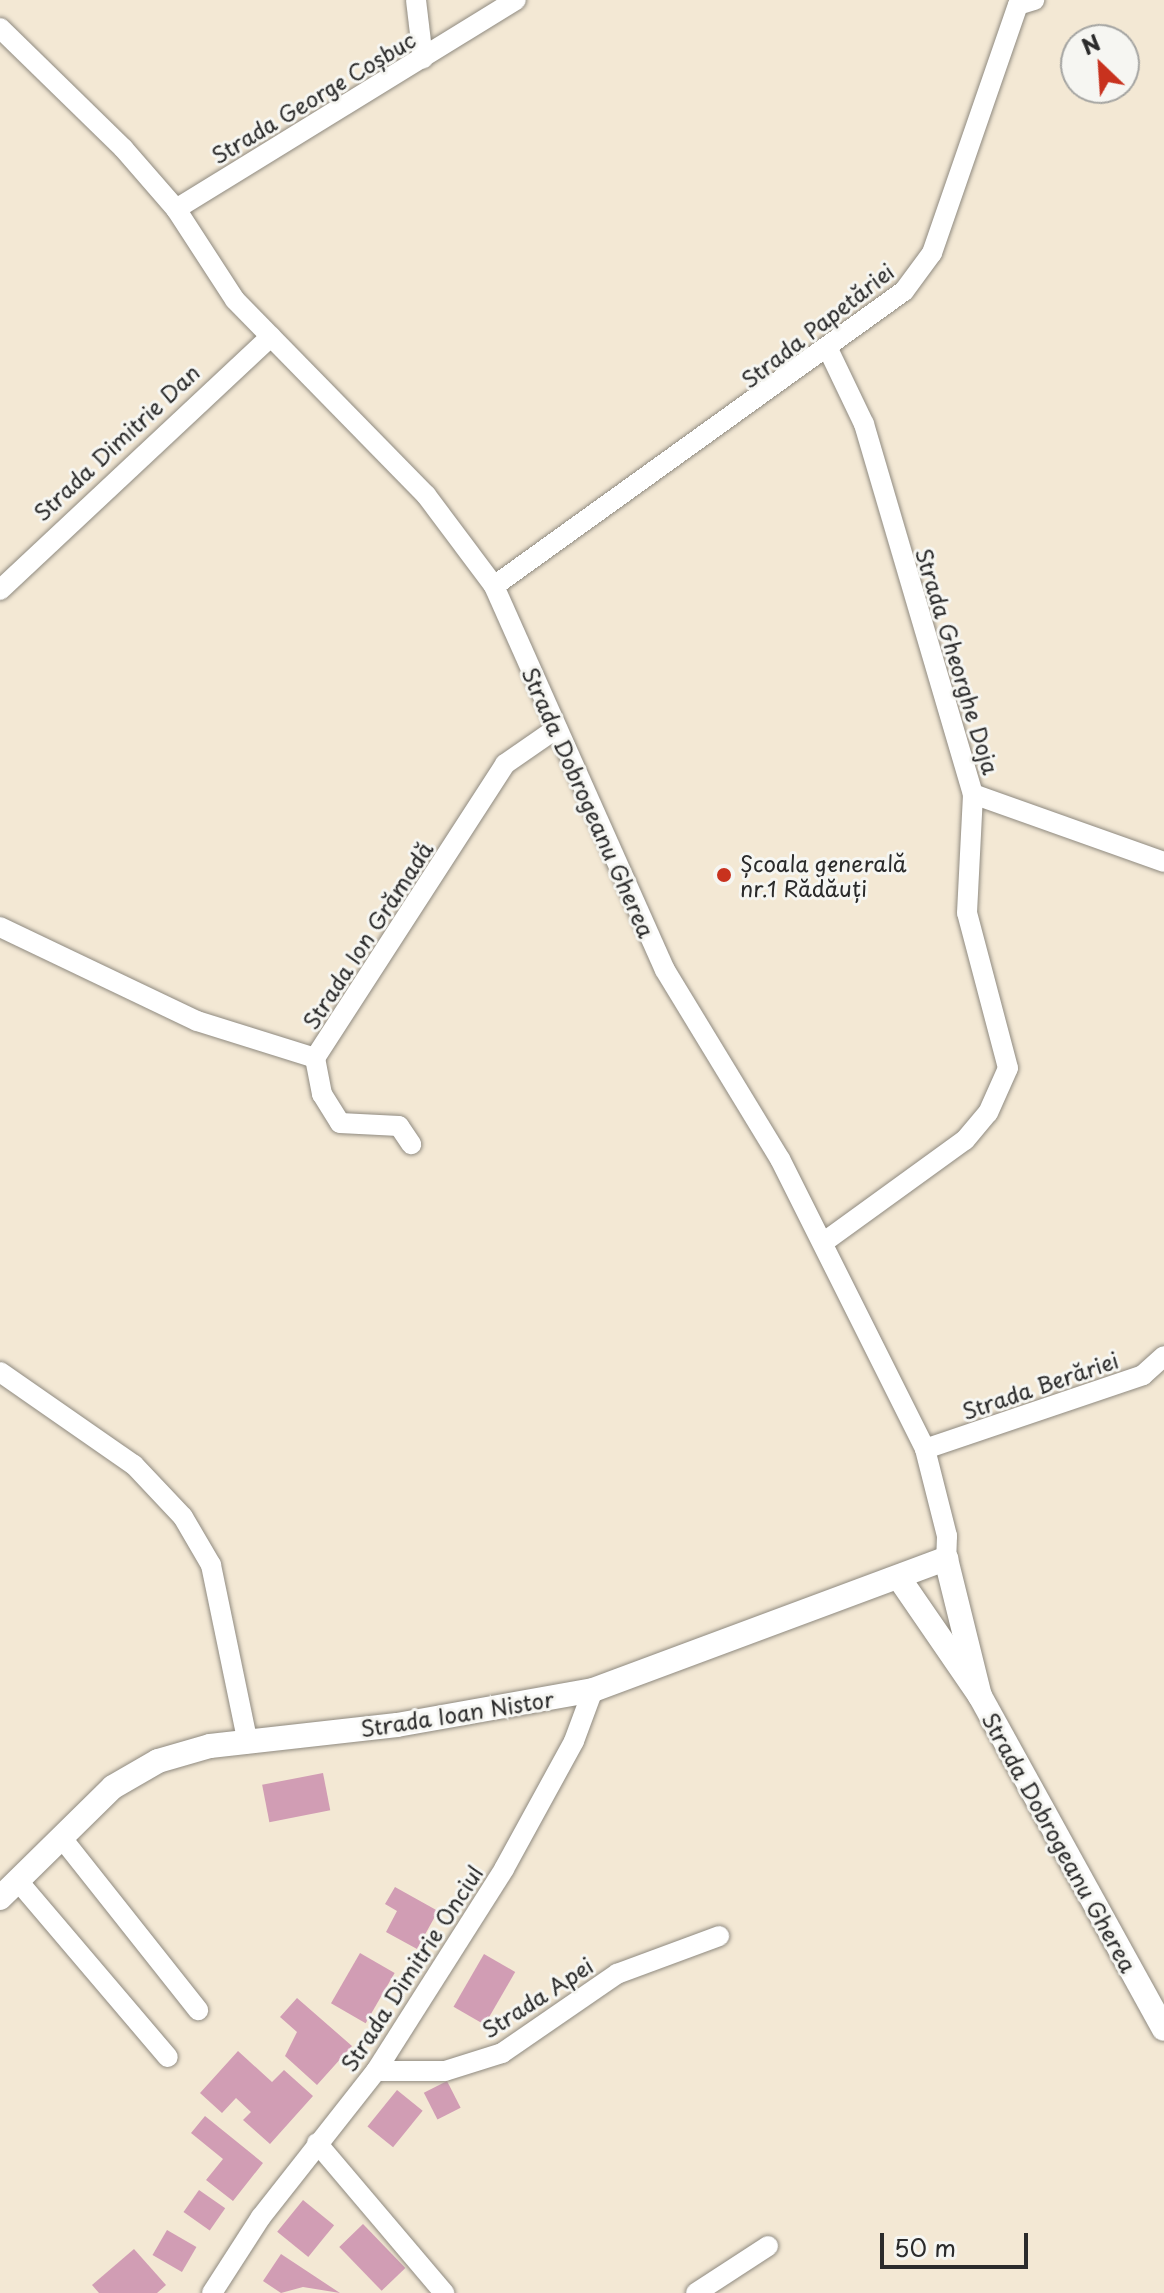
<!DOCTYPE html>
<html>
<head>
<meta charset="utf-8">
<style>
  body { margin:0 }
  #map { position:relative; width:1164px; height:2293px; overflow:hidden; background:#f3e8d4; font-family:"Playpen Sans",sans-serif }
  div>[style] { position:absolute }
  .building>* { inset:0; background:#d19db4; transform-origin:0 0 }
  .roads { filter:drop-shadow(0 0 2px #8f8a80) drop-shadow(0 0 2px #8f8a80) }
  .minor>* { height:20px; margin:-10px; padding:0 10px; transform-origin:10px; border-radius:10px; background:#fff }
  .tertiary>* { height:24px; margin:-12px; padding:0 12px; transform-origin:12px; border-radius:12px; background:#fff }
  .dots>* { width:22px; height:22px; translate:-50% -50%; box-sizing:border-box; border:4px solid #f6f6f2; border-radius:50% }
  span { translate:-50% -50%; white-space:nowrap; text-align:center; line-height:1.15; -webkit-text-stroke:6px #f6f6f2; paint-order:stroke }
  .street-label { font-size:22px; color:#2b2b2b }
  .poi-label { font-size:22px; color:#2b2b2b }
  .left { translate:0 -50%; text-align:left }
  .north { position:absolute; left:1060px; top:24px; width:80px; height:80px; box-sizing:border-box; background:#f6f6f2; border:2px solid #a5a5a2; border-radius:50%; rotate:335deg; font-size:22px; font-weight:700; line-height:32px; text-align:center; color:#2b2b2b }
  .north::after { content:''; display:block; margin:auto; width:28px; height:36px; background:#c8321e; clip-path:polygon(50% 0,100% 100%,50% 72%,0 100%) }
  .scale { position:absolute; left:880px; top:2233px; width:148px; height:36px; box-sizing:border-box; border:4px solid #2b2b2b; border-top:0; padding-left:10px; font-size:24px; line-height:28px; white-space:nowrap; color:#2b2b2b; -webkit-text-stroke:6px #f6f6f2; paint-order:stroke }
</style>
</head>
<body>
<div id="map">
  <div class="building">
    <div style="left:323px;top:1773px;width:38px;height:62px;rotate:79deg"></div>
    <div style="clip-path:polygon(395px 1887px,438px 1911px,417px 1949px,386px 1932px,397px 1911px,385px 1904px)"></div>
    <div style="left:360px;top:1953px;width:40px;height:58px;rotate:30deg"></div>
    <div style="left:484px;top:1954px;width:36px;height:61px;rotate:30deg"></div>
    <div style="clip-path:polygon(297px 1998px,352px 2046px,317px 2085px,285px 2056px,297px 2032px,280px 2017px)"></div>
    <div style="clip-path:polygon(238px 2051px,272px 2082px,284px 2070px,313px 2096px,270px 2144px,243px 2120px,251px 2112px,236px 2098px,222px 2113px,200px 2093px)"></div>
    <div style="left:447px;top:2081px;width:30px;height:26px;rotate:63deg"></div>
    <div style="left:397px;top:2090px;width:33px;height:47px;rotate:39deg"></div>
    <div style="clip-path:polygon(205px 2116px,263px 2163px,233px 2201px,206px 2180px,223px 2159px,191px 2133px)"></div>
    <div style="left:199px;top:2190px;width:32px;height:27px;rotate:35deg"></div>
    <div style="left:303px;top:2200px;width:40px;height:41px;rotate:39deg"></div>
    <div style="left:363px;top:2224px;width:61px;height:33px;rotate:46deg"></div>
    <div style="left:167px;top:2230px;width:34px;height:29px;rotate:30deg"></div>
    <div style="clip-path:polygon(134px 2249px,166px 2285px,157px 2293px,99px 2293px,92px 2285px)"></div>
    <div style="clip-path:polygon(281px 2254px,340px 2293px,303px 2287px,281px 2293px,263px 2281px)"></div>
  </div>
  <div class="roads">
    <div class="minor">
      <div style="left:416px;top:0;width:59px;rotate:83.2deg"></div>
      <div style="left:0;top:28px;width:172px;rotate:44.3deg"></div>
      <div style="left:123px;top:148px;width:81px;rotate:49deg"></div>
      <div style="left:176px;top:209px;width:108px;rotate:57deg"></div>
      <div style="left:235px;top:300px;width:273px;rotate:45.6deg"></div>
      <div style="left:426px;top:495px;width:114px;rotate:53.2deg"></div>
      <div style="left:494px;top:586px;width:420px;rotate:66deg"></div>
      <div style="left:665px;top:970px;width:221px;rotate:58.7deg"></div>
      <div style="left:780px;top:1159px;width:324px;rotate:63.4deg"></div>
      <div style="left:925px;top:1449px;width:90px;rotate:75.8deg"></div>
      <div style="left:947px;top:1536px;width:23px;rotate:92deg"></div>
      <div style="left:176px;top:209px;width:399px;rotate:-31.6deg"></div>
      <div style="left:829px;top:351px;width:81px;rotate:64.4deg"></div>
      <div style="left:864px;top:424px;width:386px;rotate:73.6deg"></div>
      <div style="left:973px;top:794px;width:203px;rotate:19.6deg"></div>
      <div style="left:494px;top:586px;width:505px;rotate:-35.74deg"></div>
      <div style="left:904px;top:291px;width:47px;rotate:-53.6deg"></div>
      <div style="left:932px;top:253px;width:262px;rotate:-70.9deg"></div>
      <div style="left:1018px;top:5px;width:17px;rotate:-17deg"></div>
      <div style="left:0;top:590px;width:371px;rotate:-43.1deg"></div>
      <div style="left:0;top:927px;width:218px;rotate:25.5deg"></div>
      <div style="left:197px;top:1021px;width:124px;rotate:17.4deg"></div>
      <div style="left:315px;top:1058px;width:350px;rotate:-57.1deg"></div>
      <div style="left:505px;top:764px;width:63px;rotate:-34.7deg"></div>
      <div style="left:315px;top:1058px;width:37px;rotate:79deg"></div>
      <div style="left:322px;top:1094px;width:34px;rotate:58deg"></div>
      <div style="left:340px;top:1123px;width:59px;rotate:2.9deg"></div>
      <div style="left:399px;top:1126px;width:22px;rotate:56deg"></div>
      <div style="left:824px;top:1242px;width:174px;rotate:-35.9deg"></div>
      <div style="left:965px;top:1140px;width:35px;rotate:-50deg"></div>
      <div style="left:988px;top:1113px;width:49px;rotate:-66deg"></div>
      <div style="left:1008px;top:1068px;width:160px;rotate:-104.8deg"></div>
      <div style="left:967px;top:913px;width:119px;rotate:-87.1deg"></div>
      <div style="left:0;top:1372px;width:163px;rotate:34.8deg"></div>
      <div style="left:134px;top:1465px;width:71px;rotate:46.7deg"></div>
      <div style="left:183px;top:1517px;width:56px;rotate:59.7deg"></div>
      <div style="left:211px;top:1565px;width:182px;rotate:78.3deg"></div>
      <div style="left:925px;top:1449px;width:230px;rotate:-18.7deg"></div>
      <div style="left:1143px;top:1375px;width:28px;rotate:-42deg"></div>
      <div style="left:61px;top:1837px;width:221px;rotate:51.6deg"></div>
      <div style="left:18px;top:1881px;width:231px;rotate:49.6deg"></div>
      <div style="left:376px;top:2071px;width:69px"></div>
      <div style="left:445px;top:2071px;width:60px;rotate:-17.5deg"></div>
      <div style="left:502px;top:2053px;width:140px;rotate:-34.5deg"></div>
      <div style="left:617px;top:1974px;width:109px;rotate:-20.4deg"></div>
      <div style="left:317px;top:2143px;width:197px;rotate:49.7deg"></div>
      <div style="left:212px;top:2293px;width:90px;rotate:-57.2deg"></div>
      <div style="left:261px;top:2217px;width:186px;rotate:-51.8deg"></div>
      <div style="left:376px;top:2071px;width:239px;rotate:-57.6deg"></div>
      <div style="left:504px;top:1869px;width:146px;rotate:-61.3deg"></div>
      <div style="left:574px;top:1741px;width:54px;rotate:-69.6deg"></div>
      <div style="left:696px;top:2293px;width:86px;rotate:-33.1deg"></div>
    </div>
    <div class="tertiary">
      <div style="left:899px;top:1578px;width:143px;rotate:55.5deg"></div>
      <div style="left:980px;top:1696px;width:380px;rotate:61.1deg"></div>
      <div style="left:0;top:1898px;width:158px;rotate:-44.5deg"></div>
      <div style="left:113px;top:1787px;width:52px;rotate:-30deg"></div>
      <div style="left:158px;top:1761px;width:54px;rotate:-16.1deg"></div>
      <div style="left:210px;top:1746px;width:188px;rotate:-6.4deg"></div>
      <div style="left:397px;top:1725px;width:199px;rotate:-10.1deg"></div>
      <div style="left:593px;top:1690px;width:377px;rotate:-20.4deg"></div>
      <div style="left:946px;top:1559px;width:141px;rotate:76.1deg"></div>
    </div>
  </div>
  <div class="dots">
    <div style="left:724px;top:875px;background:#c8321e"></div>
  </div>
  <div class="street-label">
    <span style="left:313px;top:97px;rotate:-31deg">Strada George Coșbuc</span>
    <span style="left:817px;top:325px;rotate:-38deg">Strada Papetăriei</span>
    <span style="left:116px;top:442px;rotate:-43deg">Strada Dimitrie Dan</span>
    <span style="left:958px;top:661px;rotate:73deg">Strada Gheorghe Doja</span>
    <span style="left:589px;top:802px;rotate:66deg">Strada Dobrogeanu Gherea</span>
    <span style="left:367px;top:935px;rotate:-57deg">Strada Ion Grămadă</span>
    <span style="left:1040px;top:1385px;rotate:-19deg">Strada Berăriei</span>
    <span style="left:457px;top:1713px;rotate:-9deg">Strada Ioan Nistor</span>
    <span style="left:1060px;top:1842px;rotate:61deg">Strada Dobrogeanu Gherea</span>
    <span style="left:411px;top:1968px;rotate:-57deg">Strada Dimitrie Onciul</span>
    <span style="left:537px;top:1997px;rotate:-33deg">Strada Apei</span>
  </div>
  <div class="poi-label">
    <span class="left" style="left:740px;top:875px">Școala generală<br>nr.1 Rădăuți</span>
  </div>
  <div class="north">N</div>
  <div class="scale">50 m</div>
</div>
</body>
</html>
